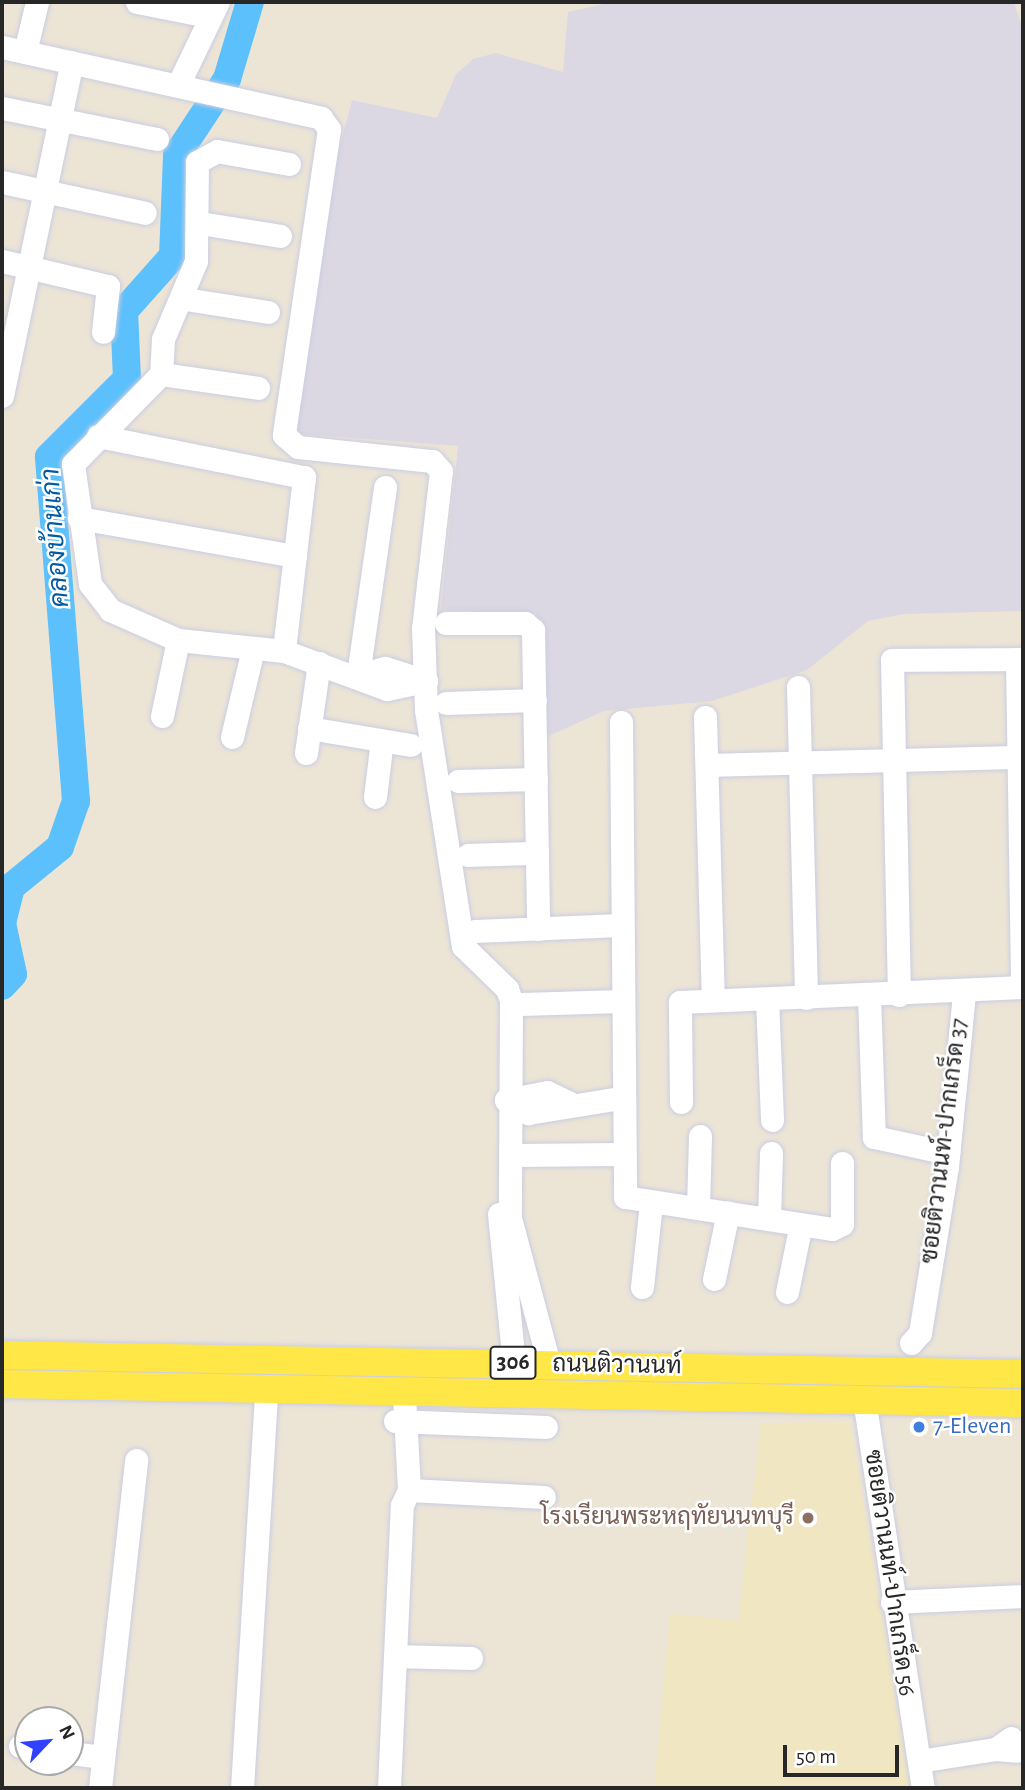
<!DOCTYPE html>
<html>
<head>
<meta charset="utf-8">
<style>
  body { margin:0 }
  #map { position:relative; width:1025px; height:1790px; overflow:hidden; background:#ece5d6; font-family:"Alegreya Sans",Sarabun,sans-serif }
  div>[style] { position:absolute }
  .industrial>* { inset:0; background:#dcd8e3 }
  .education>* { inset:0; background:#f0e6c2 }
  .river>* { height:28px; margin:-14px; padding:0 14px; transform-origin:14px; border-radius:14px; background:#5bc0fc }
  .roads { filter:drop-shadow(0 0 2px #cbcde2) drop-shadow(0 0 2px #cbcde2) }
  .minor>* { height:23px; margin:-11.5px; padding:0 11.5px; transform-origin:11.5px; border-radius:11.5px; background:#fff }
  .major>* { height:28px; margin:-14px; padding:0 14px; transform-origin:14px; border-radius:14px; background:#ffe748 }
  .dots>* { width:19px; height:19px; translate:-50% -50%; box-sizing:border-box; border:4px solid #fff; border-radius:50% }
  span { translate:-50% -50%; white-space:nowrap; text-align:center; line-height:1.15; -webkit-text-stroke:5px #fff; paint-order:stroke }
  .shield-label span { padding:2px 5px; background:#fff; border:2px solid; border-radius:5px; -webkit-text-stroke-width:0 }
  .shield-label { font-size:23px; color:#272727; font-weight:700 }
  .street-label { font-size:24px; color:#272727 }
  .shop-label { font-size:24px; color:#366cbe }
  .left { translate:0 -50%; text-align:left }
  .education-label { font-size:24px; color:#785e54 }
  .right { translate:-100% -50%; text-align:right }
  .water-label { font-size:26px; color:#0059a2; font-style:italic }
  .frame { position:absolute; inset:0; border:4px solid #272727; pointer-events:none }
  .north { position:absolute; left:14px; top:1706px; width:70px; height:70px; box-sizing:border-box; background:#fff; border:2px solid #a9a9a9; border-radius:50%; rotate:64deg; font-size:19px; font-weight:700; line-height:28px; text-align:center; color:#272727 }
  .north::after { content:''; display:block; margin:auto; width:24px; height:32px; background:#3041ff; clip-path:polygon(50% 0,100% 100%,50% 72%,0 100%) }
  .scale { position:absolute; left:783px; top:1745px; width:116px; height:32px; box-sizing:border-box; border:4px solid #272727; border-top:0; padding-left:9px; font-size:21px; line-height:24px; white-space:nowrap; color:#272727; -webkit-text-stroke:5px #fff; paint-order:stroke }
</style>
</head>
<body>
<div id="map">
  <div class="industrial">
    <div style="clip-path:polygon(612px 2px,1014px 2px,1023px 30px,1023px 611px,904px 614px,868px 621px,807px 670px,712px 701px,604px 711px,542px 739px,536px 613px,441px 610px,458px 446px,289px 433px,321px 220px,352px 100px,437px 118px,456px 74px,473px 59px,496px 53px,563px 72px,568px 12px)"></div>
  </div>
  <div class="education">
    <div style="clip-path:polygon(850px 1422px,910px 1788px,654px 1788px,670px 1613px,738px 1621px,761px 1423px)"></div>
  </div>
  <div class="river">
    <div style="left:2px;top:986px;width:16px;rotate:-47deg"></div>
    <div style="left:13px;top:974px;width:52px;rotate:-102.2deg"></div>
    <div style="left:2px;top:923px;width:37px;rotate:-76deg"></div>
    <div style="left:11px;top:887px;width:63px;rotate:-39.2deg"></div>
    <div style="left:60px;top:847px;width:49px;rotate:-70.8deg"></div>
    <div style="left:76px;top:801px;width:345px;rotate:-94.5deg"></div>
    <div style="left:49px;top:457px;width:110px;rotate:-45deg"></div>
    <div style="left:127px;top:379px;width:68px;rotate:-92.5deg"></div>
    <div style="left:124px;top:311px;width:74px;rotate:-48.3deg"></div>
    <div style="left:173px;top:256px;width:101px;rotate:-87.7deg"></div>
    <div style="left:177px;top:155px;width:91px;rotate:-56.7deg"></div>
    <div style="left:227px;top:79px;width:80px;rotate:-73.4deg"></div>
  </div>
  <div class="roads">
    <div class="minor">
      <div style="left:137px;top:2px;width:72px;rotate:11.2deg"></div>
      <div style="left:2px;top:47px;width:327px;rotate:12.5deg"></div>
      <div style="left:321px;top:118px;width:14px;rotate:54deg"></div>
      <div style="left:329px;top:129px;width:309px;rotate:98.4deg"></div>
      <div style="left:284px;top:435px;width:18px;rotate:41deg"></div>
      <div style="left:298px;top:447px;width:135px;rotate:6deg"></div>
      <div style="left:432px;top:461px;width:13px;rotate:48deg"></div>
      <div style="left:441px;top:471px;width:158px;rotate:96.5deg"></div>
      <div style="left:423px;top:628px;width:82px;rotate:87.9deg"></div>
      <div style="left:426px;top:710px;width:239px;rotate:81.1deg"></div>
      <div style="left:463px;top:946px;width:62px;rotate:44.3deg"></div>
      <div style="left:507px;top:989px;width:12px;rotate:70deg"></div>
      <div style="left:511px;top:1000px;width:218px;rotate:90.3deg"></div>
      <div style="left:510px;top:1218px;width:151px;rotate:75deg"></div>
      <div style="left:25px;top:52px;width:51px;rotate:-76.5deg"></div>
      <div style="left:178px;top:85px;width:92px;rotate:-64.3deg"></div>
      <div style="left:2px;top:108px;width:158px;rotate:11.3deg"></div>
      <div style="left:289px;top:164px;width:73px;rotate:-169.8deg"></div>
      <div style="left:217px;top:151px;width:23px;rotate:151deg"></div>
      <div style="left:197px;top:162px;width:99px;rotate:90.6deg"></div>
      <div style="left:196px;top:261px;width:85px;rotate:112.9deg"></div>
      <div style="left:163px;top:339px;width:35px;rotate:93deg"></div>
      <div style="left:161px;top:374px;width:126px;rotate:134.4deg"></div>
      <div style="left:73px;top:464px;width:121px;rotate:81.9deg"></div>
      <div style="left:90px;top:584px;width:33px;rotate:52deg"></div>
      <div style="left:110px;top:610px;width:74px;rotate:23.8deg"></div>
      <div style="left:178px;top:640px;width:107px;rotate:5.9deg"></div>
      <div style="left:284px;top:651px;width:110px;rotate:20.3deg"></div>
      <div style="left:387px;top:689px;width:40px;rotate:-12deg"></div>
      <div style="left:2px;top:182px;width:146px;rotate:12.2deg"></div>
      <div style="left:200px;top:223px;width:81px;rotate:9.2deg"></div>
      <div style="left:2px;top:261px;width:109px;rotate:13.3deg"></div>
      <div style="left:108px;top:286px;width:46px;rotate:96.2deg"></div>
      <div style="left:185px;top:299px;width:84px;rotate:8.9deg"></div>
      <div style="left:161px;top:374px;width:98px;rotate:8.2deg"></div>
      <div style="left:2px;top:396px;width:341px;rotate:-78.2deg"></div>
      <div style="left:98px;top:436px;width:210px;rotate:11.3deg"></div>
      <div style="left:304px;top:477px;width:175px;rotate:96.6deg"></div>
      <div style="left:79px;top:518px;width:219px;rotate:10deg"></div>
      <div style="left:446px;top:623px;width:79px"></div>
      <div style="left:525px;top:623px;width:11px;rotate:41deg"></div>
      <div style="left:533px;top:630px;width:299px;rotate:89deg"></div>
      <div style="left:1017px;top:659px;width:328px;rotate:89.1deg"></div>
      <div style="left:358px;top:675px;width:190px;rotate:-81.8deg"></div>
      <div style="left:358px;top:675px;width:28px;rotate:-15deg"></div>
      <div style="left:385px;top:668px;width:43px;rotate:17.6deg"></div>
      <div style="left:798px;top:687px;width:311px;rotate:88.5deg"></div>
      <div style="left:446px;top:703px;width:89px;rotate:-1.9deg"></div>
      <div style="left:162px;top:716px;width:78px;rotate:-78.1deg"></div>
      <div style="left:705px;top:717px;width:283px;rotate:88.4deg"></div>
      <div style="left:621px;top:722px;width:475px;rotate:89.5deg"></div>
      <div style="left:625px;top:1197px;width:209px;rotate:8.8deg"></div>
      <div style="left:832px;top:1229px;width:11px;rotate:-27deg"></div>
      <div style="left:842px;top:1224px;width:61px;rotate:-90deg"></div>
      <div style="left:309px;top:728px;width:103px;rotate:9.5deg"></div>
      <div style="left:232px;top:737px;width:90px;rotate:-76.6deg"></div>
      <div style="left:306px;top:753px;width:91px;rotate:-81.8deg"></div>
      <div style="left:707px;top:765px;width:316px;rotate:-1.5deg"></div>
      <div style="left:458px;top:781px;width:78px;rotate:-1.5deg"></div>
      <div style="left:375px;top:797px;width:57px;rotate:-83deg"></div>
      <div style="left:468px;top:855px;width:69px;rotate:-1.7deg"></div>
      <div style="left:475px;top:931px;width:146px;rotate:-2.4deg"></div>
      <div style="left:899px;top:995px;width:335px;rotate:-91.2deg"></div>
      <div style="left:892px;top:660px;width:131px;rotate:-0.4deg"></div>
      <div style="left:869px;top:996px;width:141px;rotate:88deg"></div>
      <div style="left:874px;top:1137px;width:76px;rotate:12.2deg"></div>
      <div style="left:767px;top:999px;width:121px;rotate:87.6deg"></div>
      <div style="left:521px;top:1004px;width:100px;rotate:-1.7deg"></div>
      <div style="left:506px;top:1100px;width:26px;rotate:31deg"></div>
      <div style="left:528px;top:1113px;width:94px;rotate:-9.2deg"></div>
      <div style="left:506px;top:1100px;width:42px;rotate:-11deg"></div>
      <div style="left:547px;top:1092px;width:25px;rotate:26deg"></div>
      <div style="left:681px;top:1102px;width:100px;rotate:-90.6deg"></div>
      <div style="left:680px;top:1002px;width:343px;rotate:-2.5deg"></div>
      <div style="left:511px;top:1155px;width:110px;rotate:-0.5deg"></div>
      <div style="left:698px;top:1208px;width:72px;rotate:-88.4deg"></div>
      <div style="left:499px;top:1214px;width:150px;rotate:84.3deg"></div>
      <div style="left:769px;top:1218px;width:65px;rotate:-88.2deg"></div>
      <div style="left:714px;top:1279px;width:68px;rotate:-78.2deg"></div>
      <div style="left:642px;top:1287px;width:84px;rotate:-83.9deg"></div>
      <div style="left:787px;top:1292px;width:69px;rotate:-78.4deg"></div>
      <div style="left:911px;top:1343px;width:13px;rotate:-48deg"></div>
      <div style="left:920px;top:1333px;width:168px;rotate:-80.8deg"></div>
      <div style="left:947px;top:1167px;width:174px;rotate:-84.4deg"></div>
      <div style="left:864px;top:1399px;width:393px;rotate:81.4deg"></div>
      <div style="left:395px;top:1421px;width:151px;rotate:2.3deg"></div>
      <div style="left:409px;top:1490px;width:135px;rotate:3deg"></div>
      <div style="left:892px;top:1602px;width:131px;rotate:-2.6deg"></div>
      <div style="left:395px;top:1656px;width:76px;rotate:1.5deg"></div>
      <div style="left:1011px;top:1738px;width:19px;rotate:144deg"></div>
      <div style="left:996px;top:1749px;width:21px;rotate:5deg"></div>
      <div style="left:20px;top:1746px;width:8px;rotate:7deg"></div>
      <div style="left:70px;top:1753px;width:33px;rotate:7deg"></div>
      <div style="left:919px;top:1761px;width:78px;rotate:-8.9deg"></div>
      <div style="left:100px;top:1788px;width:330px;rotate:-83.7deg"></div>
      <div style="left:242px;top:1788px;width:399px;rotate:-86.5deg"></div>
      <div style="left:389px;top:1788px;width:283px;rotate:-87.4deg"></div>
      <div style="left:402px;top:1505px;width:17px;rotate:-65deg"></div>
      <div style="left:409px;top:1490px;width:97px;rotate:-93deg"></div>
    </div>
    <div class="major">
      <div style="left:2px;top:1355px;width:1021px;rotate:1.07deg"></div>
      <div style="left:2px;top:1384px;width:1021px;rotate:1.07deg"></div>
    </div>
  </div>
  <div class="dots">
    <div style="left:919px;top:1427px;background:#3f7fe0"></div>
    <div style="left:808px;top:1518px;background:#8d6e63"></div>
  </div>
  <div class="shield-label">
    <span style="left:513px;top:1363px">306</span>
  </div>
  <div class="street-label">
    <span style="left:945px;top:1141px;rotate:-83deg">ซอยติวานนท์-ปากเกร็ด 37</span>
    <span style="left:617px;top:1366px;rotate:1deg">ถนนติวานนท์</span>
    <span style="left:889px;top:1573px;rotate:82deg">ซอยติวานนท์-ปากเกร็ด 56</span>
  </div>
  <div class="shop-label">
    <span class="left" style="left:933px;top:1427px">7-Eleven</span>
  </div>
  <div class="education-label">
    <span class="right" style="left:794px;top:1518px">โรงเรียนพระหฤทัยนนทบุรี</span>
  </div>
  <div class="water-label">
    <span style="left:56px;top:538px;rotate:-94deg">คลองบ้านเก่า</span>
  </div>
  <div class="frame"></div>
  <div class="north">N</div>
  <div class="scale">50 m</div>
</div>
</body>
</html>
